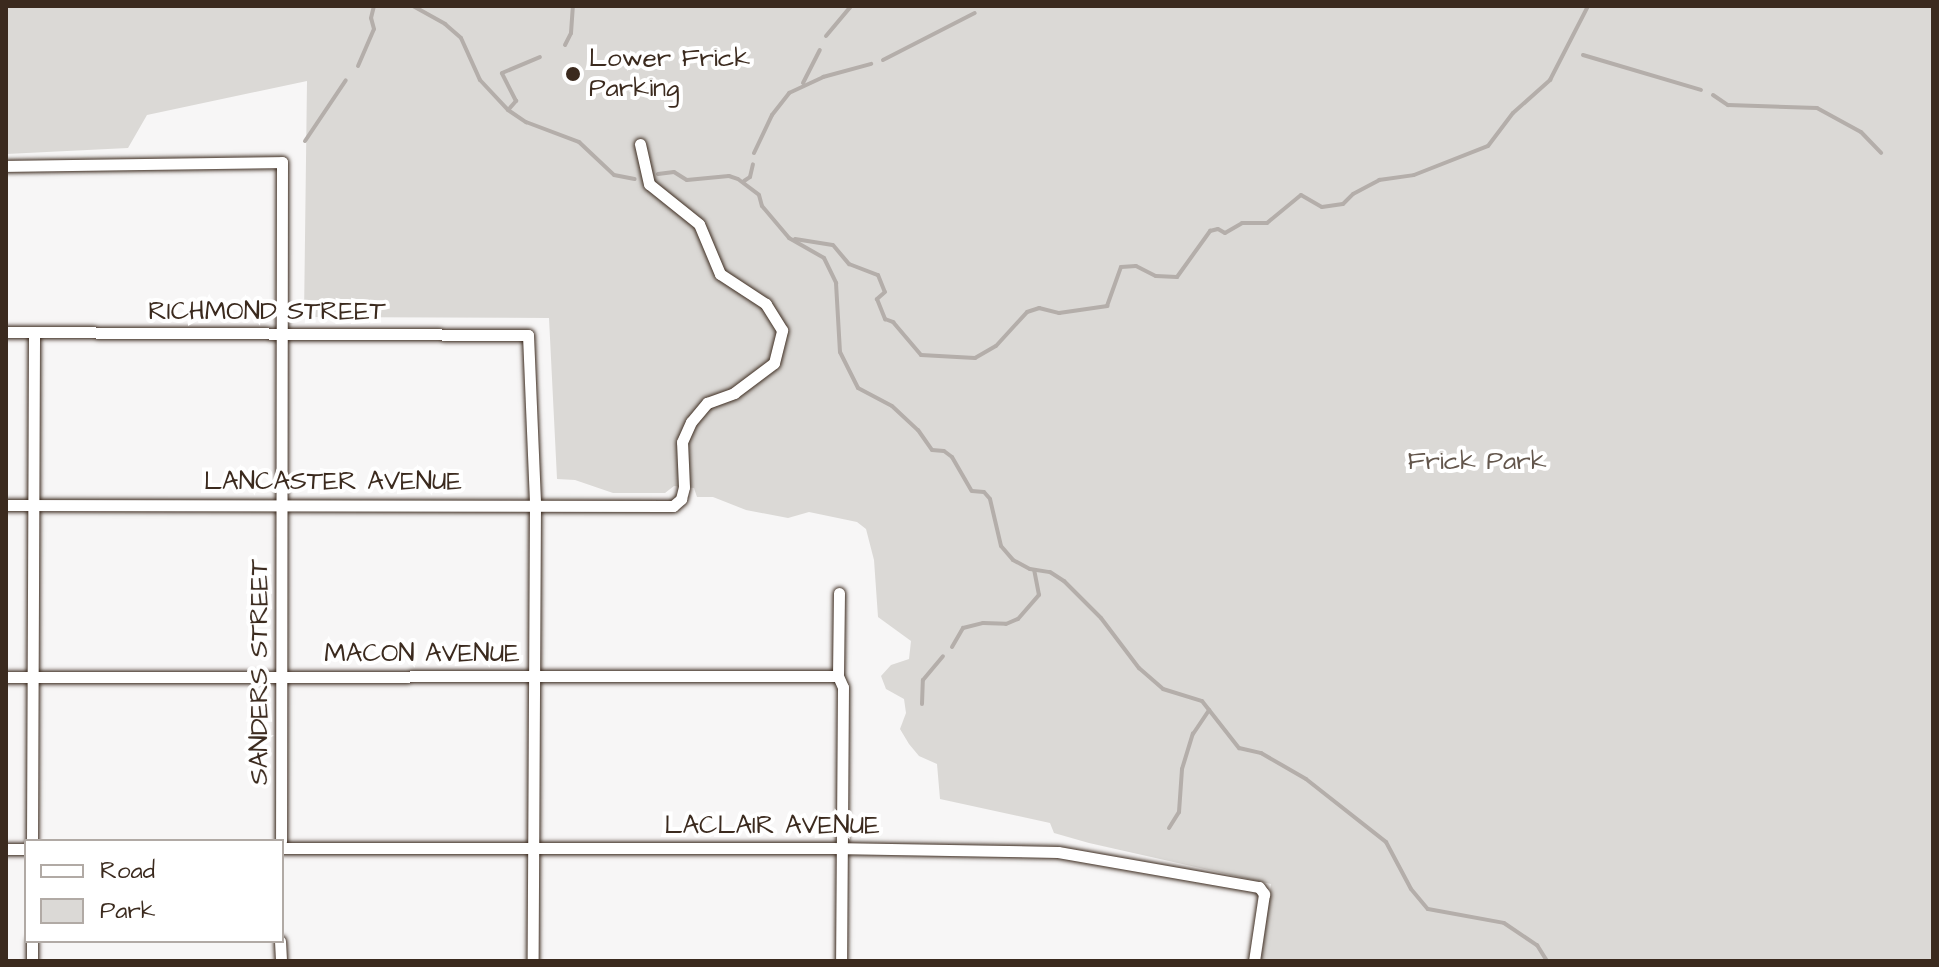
<!DOCTYPE html>
<html>
<head>
<meta charset="utf-8">
<style>
  body { margin:0 }
  #map { position:relative; width:1939px; height:967px; overflow:hidden; background:#f7f6f6; font-family:"Architects Daughter",sans-serif }
  div>[style] { position:absolute }
  .green>* { inset:0; background:#dbd9d6 }
  .stream>* { height:4px; margin:-2px; padding:0 2px; transform-origin:2px; border-radius:2px; background:#b4aeaa }
  .roads { filter:drop-shadow(0 0 2px #3b2a1e) drop-shadow(0 0 2px #3b2a1e) }
  .minor>* { height:11px; margin:-5.5px; padding:0 5.5px; transform-origin:5.5px; border-radius:5.5px; background:#fff }
  .dots>* { width:22px; height:22px; translate:-50% -50%; box-sizing:border-box; border:4px solid #fff; border-radius:50% }
  span { translate:-50% -50%; white-space:nowrap; text-align:center; line-height:1.15; -webkit-text-stroke:8px #fff; paint-order:stroke }
  .poi-label { font-size:26px; color:#3b2a1e }
  .left { translate:0 -50%; text-align:left }
  .street-label { font-size:26px; color:#3b2a1e }
  .park-label { font-size:26px; color:#63564c }
  .frame { position:absolute; inset:0; border:8px solid #3b2a1e; pointer-events:none }
  .legend { position:absolute; left:24px; top:839px; width:260px; height:104px; box-sizing:border-box; background:#fff; border:2px solid #b1aaa5; margin:0; padding:10px 14px; list-style:none; font-size:24px; color:#3b2a1e }
  .legend li { display:flex; align-items:center; gap:16px; height:40px }
  .legend b { width:40px; border:2px solid #b1aaa5 }
</style>
</head>
<body>
<div id="map">
  <div class="green">
    <div style="clip-path:polygon(6px 6px,1933px 6px,1933px 961px,1261px 961px,1271px 884px,1089px 843px,1054px 833px,1050px 823px,940px 799px,937px 764px,919px 756px,909px 744px,900px 729px,906px 713px,904px 699px,886px 689px,881px 676px,891px 665px,909px 659px,911px 641px,878px 617px,874px 560px,866px 529px,857px 522px,809px 512px,788px 518px,746px 510px,713px 497px,697px 497px,694px 488px,674px 486px,665px 493px,613px 493px,575px 480px,557px 479px,549px 318px,304px 317px,307px 81px,147px 115px,128px 148px,6px 154px)"></div>
  </div>
  <div class="stream">
    <div style="left:413px;top:6px;width:37px;rotate:29deg"></div>
    <div style="left:445px;top:24px;width:21px;rotate:41deg"></div>
    <div style="left:461px;top:38px;width:46px;rotate:65.7deg"></div>
    <div style="left:480px;top:80px;width:41px;rotate:47deg"></div>
    <div style="left:508px;top:110px;width:22px;rotate:34deg"></div>
    <div style="left:526px;top:122px;width:57px;rotate:20.7deg"></div>
    <div style="left:579px;top:142px;width:48px;rotate:43.3deg"></div>
    <div style="left:614px;top:175px;width:21px;rotate:11deg"></div>
    <div style="left:826px;top:36px;width:39px;rotate:-50deg"></div>
    <div style="left:565px;top:45px;width:13px;rotate:-63deg"></div>
    <div style="left:571px;top:33px;width:27px;rotate:-86deg"></div>
    <div style="left:1583px;top:55px;width:123px;rotate:16.5deg"></div>
    <div style="left:883px;top:60px;width:103px;rotate:-27.1deg"></div>
    <div style="left:358px;top:66px;width:40px;rotate:-66.6deg"></div>
    <div style="left:374px;top:29px;width:11px;rotate:-105deg"></div>
    <div style="left:371px;top:18px;width:12px;rotate:-76deg"></div>
    <div style="left:803px;top:83px;width:37px;rotate:-63deg"></div>
    <div style="left:1713px;top:95px;width:18px;rotate:34deg"></div>
    <div style="left:1728px;top:105px;width:89px;rotate:1.9deg"></div>
    <div style="left:1817px;top:108px;width:50px;rotate:28.6deg"></div>
    <div style="left:1861px;top:132px;width:29px;rotate:46deg"></div>
    <div style="left:509px;top:109px;width:11px;rotate:-49deg"></div>
    <div style="left:516px;top:101px;width:31px;rotate:-117deg"></div>
    <div style="left:502px;top:73px;width:41px;rotate:-22.8deg"></div>
    <div style="left:305px;top:141px;width:73px;rotate:-56.1deg"></div>
    <div style="left:754px;top:153px;width:42px;rotate:-64.7deg"></div>
    <div style="left:772px;top:115px;width:28px;rotate:-52deg"></div>
    <div style="left:789px;top:93px;width:38px;rotate:-25deg"></div>
    <div style="left:823px;top:77px;width:50px;rotate:-15.2deg"></div>
    <div style="left:658px;top:174px;width:16px;rotate:-7deg"></div>
    <div style="left:674px;top:172px;width:15px;rotate:32deg"></div>
    <div style="left:687px;top:180px;width:42px;rotate:-5.4deg"></div>
    <div style="left:729px;top:176px;width:9px;rotate:18deg"></div>
    <div style="left:738px;top:179px;width:26px;rotate:37deg"></div>
    <div style="left:759px;top:195px;width:11px;rotate:75deg"></div>
    <div style="left:762px;top:206px;width:42px;rotate:49.8deg"></div>
    <div style="left:789px;top:238px;width:40px;rotate:29.7deg"></div>
    <div style="left:824px;top:258px;width:28px;rotate:64deg"></div>
    <div style="left:836px;top:283px;width:69px;rotate:86.7deg"></div>
    <div style="left:840px;top:352px;width:40px;rotate:63.4deg"></div>
    <div style="left:858px;top:388px;width:38px;rotate:28deg"></div>
    <div style="left:892px;top:406px;width:35px;rotate:43deg"></div>
    <div style="left:918px;top:430px;width:24px;rotate:55deg"></div>
    <div style="left:932px;top:450px;width:12px;rotate:5deg"></div>
    <div style="left:944px;top:451px;width:10px;rotate:37deg"></div>
    <div style="left:952px;top:457px;width:39px;rotate:60deg"></div>
    <div style="left:972px;top:491px;width:12px;rotate:5deg"></div>
    <div style="left:984px;top:492px;width:9px;rotate:49deg"></div>
    <div style="left:990px;top:499px;width:48px;rotate:76.8deg"></div>
    <div style="left:1001px;top:546px;width:18px;rotate:49deg"></div>
    <div style="left:1013px;top:560px;width:19px;rotate:28deg"></div>
    <div style="left:1030px;top:569px;width:20px;rotate:9deg"></div>
    <div style="left:1050px;top:572px;width:17px;rotate:33deg"></div>
    <div style="left:1064px;top:581px;width:52px;rotate:45deg"></div>
    <div style="left:1101px;top:618px;width:63px;rotate:52.8deg"></div>
    <div style="left:1139px;top:668px;width:32px;rotate:41deg"></div>
    <div style="left:1163px;top:689px;width:41px;rotate:17.1deg"></div>
    <div style="left:1202px;top:701px;width:60px;rotate:51.8deg"></div>
    <div style="left:1239px;top:748px;width:23px;rotate:13deg"></div>
    <div style="left:1261px;top:753px;width:52px;rotate:30deg"></div>
    <div style="left:1306px;top:779px;width:102px;rotate:38.2deg"></div>
    <div style="left:1386px;top:842px;width:53px;rotate:62deg"></div>
    <div style="left:1411px;top:889px;width:26px;rotate:50deg"></div>
    <div style="left:1428px;top:909px;width:77px;rotate:10.4deg"></div>
    <div style="left:1504px;top:923px;width:40px;rotate:34deg"></div>
    <div style="left:1537px;top:945px;width:19px;rotate:58deg"></div>
    <div style="left:744px;top:181px;width:7px;rotate:-34deg"></div>
    <div style="left:750px;top:177px;width:13px;rotate:-77deg"></div>
    <div style="left:795px;top:239px;width:38px;rotate:9deg"></div>
    <div style="left:833px;top:245px;width:25px;rotate:50deg"></div>
    <div style="left:849px;top:264px;width:31px;rotate:21deg"></div>
    <div style="left:878px;top:275px;width:18px;rotate:68deg"></div>
    <div style="left:885px;top:292px;width:11px;rotate:139deg"></div>
    <div style="left:877px;top:299px;width:22px;rotate:68deg"></div>
    <div style="left:885px;top:319px;width:9px;rotate:21deg"></div>
    <div style="left:893px;top:322px;width:43px;rotate:49.7deg"></div>
    <div style="left:921px;top:355px;width:54px;rotate:3.2deg"></div>
    <div style="left:975px;top:358px;width:24px;rotate:-30deg"></div>
    <div style="left:996px;top:346px;width:46px;rotate:-47.6deg"></div>
    <div style="left:1027px;top:312px;width:13px;rotate:-18deg"></div>
    <div style="left:1039px;top:308px;width:21px;rotate:14deg"></div>
    <div style="left:1059px;top:313px;width:49px;rotate:-8.3deg"></div>
    <div style="left:1107px;top:306px;width:41px;rotate:-70.3deg"></div>
    <div style="left:1121px;top:267px;width:15px;rotate:-4deg"></div>
    <div style="left:1136px;top:266px;width:22px;rotate:27deg"></div>
    <div style="left:1156px;top:276px;width:21px;rotate:3deg"></div>
    <div style="left:1177px;top:277px;width:57px;rotate:-54.3deg"></div>
    <div style="left:1210px;top:231px;width:8px;rotate:-14deg"></div>
    <div style="left:1218px;top:229px;width:8px;rotate:30deg"></div>
    <div style="left:1225px;top:233px;width:20px;rotate:-30deg"></div>
    <div style="left:1242px;top:223px;width:25px"></div>
    <div style="left:1267px;top:223px;width:44px;rotate:-39.5deg"></div>
    <div style="left:1301px;top:195px;width:24px;rotate:30deg"></div>
    <div style="left:1322px;top:207px;width:21px;rotate:-8deg"></div>
    <div style="left:1343px;top:204px;width:14px;rotate:-45deg"></div>
    <div style="left:1353px;top:194px;width:30px;rotate:-28deg"></div>
    <div style="left:1379px;top:180px;width:35px;rotate:-8deg"></div>
    <div style="left:1414px;top:175px;width:79px;rotate:-21.4deg"></div>
    <div style="left:1488px;top:146px;width:41px;rotate:-52.9deg"></div>
    <div style="left:1513px;top:113px;width:50px;rotate:-41.7deg"></div>
    <div style="left:1550px;top:80px;width:83px;rotate:-62.8deg"></div>
    <div style="left:952px;top:647px;width:22px;rotate:-60deg"></div>
    <div style="left:963px;top:628px;width:21px;rotate:-14deg"></div>
    <div style="left:983px;top:623px;width:23px;rotate:2deg"></div>
    <div style="left:1006px;top:624px;width:13px;rotate:-23deg"></div>
    <div style="left:1018px;top:619px;width:32px;rotate:-49deg"></div>
    <div style="left:1039px;top:595px;width:25px;rotate:-101deg"></div>
    <div style="left:922px;top:704px;width:24px;rotate:-88deg"></div>
    <div style="left:923px;top:680px;width:31px;rotate:-50deg"></div>
    <div style="left:1169px;top:828px;width:19px;rotate:-58deg"></div>
    <div style="left:1179px;top:812px;width:43px;rotate:-86deg"></div>
    <div style="left:1182px;top:769px;width:37px;rotate:-73deg"></div>
    <div style="left:1193px;top:734px;width:29px;rotate:-56deg"></div>
  </div>
  <div class="roads">
    <div class="minor">
      <div style="left:6px;top:166px;width:276px;rotate:-0.8deg"></div>
      <div style="left:282px;top:162px;width:679px;rotate:90.08deg"></div>
      <div style="left:6px;top:332px;width:522px;rotate:0.33deg"></div>
      <div style="left:528px;top:335px;width:169px;rotate:87.6deg"></div>
      <div style="left:535px;top:504px;width:457px;rotate:90.3deg"></div>
      <div style="left:6px;top:505px;width:667px;rotate:0.09deg"></div>
      <div style="left:673px;top:506px;width:11px;rotate:-41deg"></div>
      <div style="left:681px;top:499px;width:12px;rotate:-76deg"></div>
      <div style="left:684px;top:487px;width:45px;rotate:-92.5deg"></div>
      <div style="left:682px;top:442px;width:22px;rotate:-66deg"></div>
      <div style="left:691px;top:422px;width:25px;rotate:-50deg"></div>
      <div style="left:707px;top:403px;width:29px;rotate:-20deg"></div>
      <div style="left:734px;top:393px;width:50px;rotate:-36.9deg"></div>
      <div style="left:774px;top:363px;width:34px;rotate:-76deg"></div>
      <div style="left:782px;top:330px;width:31px;rotate:-122deg"></div>
      <div style="left:766px;top:304px;width:55px;rotate:-146.9deg"></div>
      <div style="left:720px;top:274px;width:54px;rotate:-112.8deg"></div>
      <div style="left:699px;top:224px;width:64px;rotate:-141.3deg"></div>
      <div style="left:649px;top:184px;width:41px;rotate:-102.7deg"></div>
      <div style="left:839px;top:593px;width:83px;rotate:90.7deg"></div>
      <div style="left:838px;top:676px;width:12px;rotate:66deg"></div>
      <div style="left:843px;top:687px;width:274px;rotate:90.4deg"></div>
      <div style="left:6px;top:677px;width:832px;rotate:-0.07deg"></div>
      <div style="left:32px;top:841px;width:508px;rotate:-89.77deg"></div>
      <div style="left:282px;top:848px;width:550px"></div>
      <div style="left:832px;top:848px;width:226px;rotate:1deg"></div>
      <div style="left:1058px;top:852px;width:204px;rotate:9.9deg"></div>
      <div style="left:1259px;top:887px;width:9px;rotate:54deg"></div>
      <div style="left:1264px;top:894px;width:68px;rotate:98.5deg"></div>
      <div style="left:6px;top:849px;width:20px"></div>
      <div style="left:32px;top:941px;width:20px;rotate:90deg"></div>
      <div style="left:280px;top:941px;width:20px;rotate:87deg"></div>
    </div>
  </div>
  <div class="dots">
    <div style="left:573px;top:74px;background:#3b2a1e"></div>
  </div>
  <div class="poi-label">
    <span class="left" style="left:589px;top:74px">Lower Frick<br>Parking</span>
  </div>
  <div class="street-label">
    <span style="left:267px;top:312px">RICHMOND STREET</span>
    <span style="left:333px;top:482px">LANCASTER AVENUE</span>
    <span style="left:422px;top:654px">MACON AVENUE</span>
    <span style="left:260px;top:672px;rotate:-90deg">SANDERS STREET</span>
    <span style="left:772px;top:826px">LACLAIR AVENUE</span>
  </div>
  <div class="park-label">
    <span style="left:1477px;top:462px">Frick Park</span>
  </div>
  <div class="frame"></div>
  <ul class="legend">
  <li><b style="height:10px;background:#fff"></b>Road</li>
  <li><b style="height:22px;background:#dbd9d6"></b>Park</li>
  </ul>
</div>
</body>
</html>
